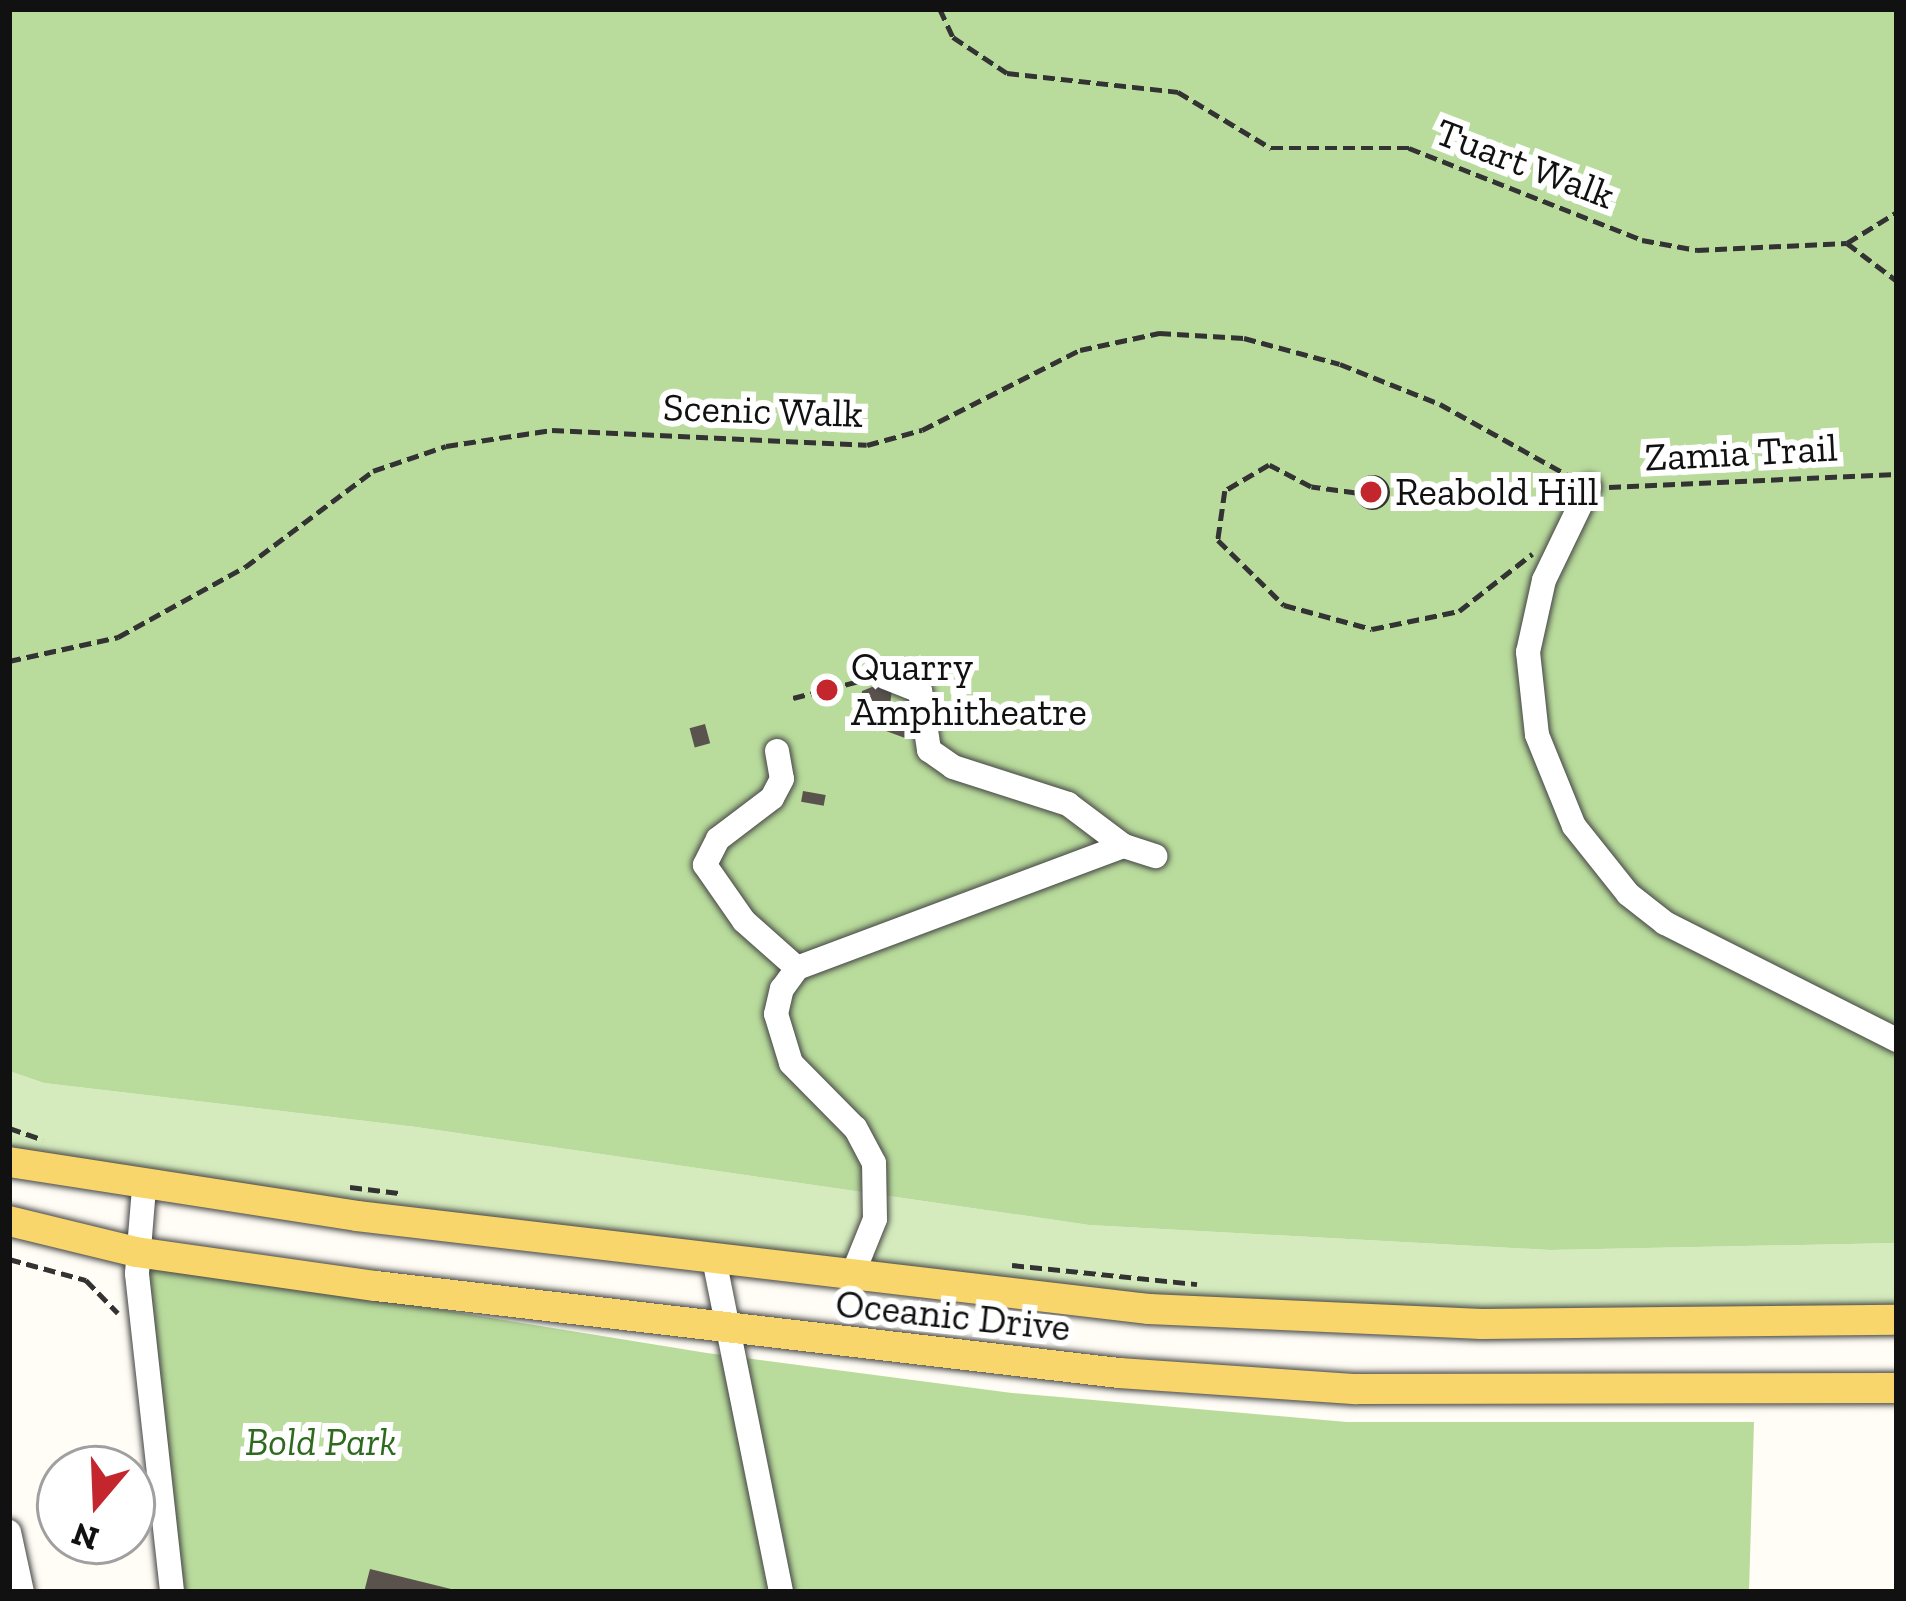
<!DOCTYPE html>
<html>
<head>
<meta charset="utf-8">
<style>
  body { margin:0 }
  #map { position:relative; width:1906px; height:1601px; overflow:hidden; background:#fffdf5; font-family:"Zilla Slab",serif }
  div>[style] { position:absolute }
  .green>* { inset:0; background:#d5ebbd }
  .forest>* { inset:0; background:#b9dc9c }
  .building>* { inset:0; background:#5a524d; transform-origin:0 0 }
  .path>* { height:4.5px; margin-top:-2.25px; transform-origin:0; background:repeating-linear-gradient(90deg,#333 0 12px,transparent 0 18px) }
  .path>.ring { margin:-2.25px; padding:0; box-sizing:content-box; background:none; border:4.5px solid #333; border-radius:50% }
  .roads { filter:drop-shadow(0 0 3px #444) drop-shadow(0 0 3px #444) }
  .minor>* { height:24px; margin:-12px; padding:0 12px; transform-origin:12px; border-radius:12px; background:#fff }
  .major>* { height:30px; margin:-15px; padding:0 15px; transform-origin:15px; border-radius:15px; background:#f9d66b }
  .dots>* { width:33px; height:33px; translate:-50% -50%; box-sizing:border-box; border:6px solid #fff; border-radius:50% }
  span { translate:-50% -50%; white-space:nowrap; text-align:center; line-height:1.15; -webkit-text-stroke:12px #fff; paint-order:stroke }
  .street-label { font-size:39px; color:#111 }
  .poi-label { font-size:39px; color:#111 }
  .left { translate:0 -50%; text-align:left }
  .park-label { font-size:39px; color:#2f6b1f; font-style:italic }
  .frame { position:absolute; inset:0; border:12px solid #111; pointer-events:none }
  .north { position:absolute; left:36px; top:1445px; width:120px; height:120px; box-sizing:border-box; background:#fff; border:3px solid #a0a0a0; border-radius:50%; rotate:199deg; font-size:33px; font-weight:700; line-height:48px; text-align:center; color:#111 }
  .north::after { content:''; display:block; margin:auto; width:42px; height:54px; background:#c4262e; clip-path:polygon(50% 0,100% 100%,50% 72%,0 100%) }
</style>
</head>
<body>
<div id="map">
  <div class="green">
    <div style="clip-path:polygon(9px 1071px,44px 1083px,416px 1127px,1089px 1225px,1550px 1250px,1897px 1243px,1897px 1310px,1343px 1309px,1149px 1297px,358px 1204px,9px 1149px)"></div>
  </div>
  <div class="forest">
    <div style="clip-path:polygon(9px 9px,1897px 9px,1897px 1243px,1550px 1250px,1089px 1225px,416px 1127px,44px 1083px,9px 1071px)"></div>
    <div style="clip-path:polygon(141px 1261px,707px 1353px,1012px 1393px,1347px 1422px,1754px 1422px,1749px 1592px,183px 1592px)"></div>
  </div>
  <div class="building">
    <div style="clip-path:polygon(872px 687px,892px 690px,890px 704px,910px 708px,905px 738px,859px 721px,862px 691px)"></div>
    <div style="left:705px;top:724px;width:20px;height:16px;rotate:75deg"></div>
    <div style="left:803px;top:791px;width:23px;height:11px;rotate:10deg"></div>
    <div style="clip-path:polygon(370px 1569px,455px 1590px,455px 1592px,364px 1592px)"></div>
  </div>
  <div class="path">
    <div style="left:940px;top:9px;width:31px;rotate:65deg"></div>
    <div style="left:953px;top:37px;width:65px;rotate:33.7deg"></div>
    <div style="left:1007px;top:73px;width:172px;rotate:6.3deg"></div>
    <div style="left:1178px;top:92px;width:109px;rotate:31.1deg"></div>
    <div style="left:1271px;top:148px;width:138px"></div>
    <div style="left:1409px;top:148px;width:251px;rotate:21.5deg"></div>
    <div style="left:1642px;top:240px;width:56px;rotate:10.3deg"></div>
    <div style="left:1697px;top:250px;width:150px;rotate:-2.7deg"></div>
    <div style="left:1847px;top:243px;width:63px;rotate:37.2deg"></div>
    <div style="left:1847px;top:243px;width:59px;rotate:-31.8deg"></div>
    <div class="ring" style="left:1357px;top:477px;width:27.5px;height:27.5px"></div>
    <div style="left:1609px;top:487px;width:288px;rotate:-2.6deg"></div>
    <div style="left:1356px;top:493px;width:45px;rotate:-172.4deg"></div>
    <div style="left:1311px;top:487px;width:47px;rotate:-152.4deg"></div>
    <div style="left:1269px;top:465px;width:51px;rotate:149.4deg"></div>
    <div style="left:1225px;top:491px;width:49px;rotate:98.1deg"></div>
    <div style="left:1218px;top:540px;width:93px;rotate:44.6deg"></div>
    <div style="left:1284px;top:605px;width:91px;rotate:15.3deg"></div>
    <div style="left:1372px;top:629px;width:89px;rotate:-11.7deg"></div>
    <div style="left:1459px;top:611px;width:93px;rotate:-38deg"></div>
    <div style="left:9px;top:661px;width:112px;rotate:-12.4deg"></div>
    <div style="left:118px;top:637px;width:145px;rotate:-28.9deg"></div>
    <div style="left:245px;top:567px;width:160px;rotate:-36.9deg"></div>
    <div style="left:373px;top:471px;width:77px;rotate:-18.9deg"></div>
    <div style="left:446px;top:446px;width:107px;rotate:-8.6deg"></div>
    <div style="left:552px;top:430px;width:315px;rotate:2.7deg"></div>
    <div style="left:867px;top:445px;width:57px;rotate:-15.3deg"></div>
    <div style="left:922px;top:430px;width:177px;rotate:-26.9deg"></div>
    <div style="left:1080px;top:350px;width:81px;rotate:-12.1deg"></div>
    <div style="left:1159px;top:333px;width:85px;rotate:3.4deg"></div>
    <div style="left:1244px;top:338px;width:99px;rotate:15.2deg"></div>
    <div style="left:1340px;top:364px;width:108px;rotate:21.8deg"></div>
    <div style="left:1440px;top:404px;width:150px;rotate:29.1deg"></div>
    <div style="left:793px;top:698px;width:76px;rotate:-14.4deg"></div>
    <div style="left:9px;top:1128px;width:36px;rotate:19deg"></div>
    <div style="left:350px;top:1187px;width:49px;rotate:7deg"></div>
    <div style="left:9px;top:1259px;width:80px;rotate:15.3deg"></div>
    <div style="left:86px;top:1280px;width:46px;rotate:45.9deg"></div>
    <div style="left:1012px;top:1265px;width:186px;rotate:5.9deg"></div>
  </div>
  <div class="roads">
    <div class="minor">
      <div style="left:1589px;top:487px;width:103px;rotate:115.8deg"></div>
      <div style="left:1544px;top:580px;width:74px;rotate:102.5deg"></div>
      <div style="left:1528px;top:652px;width:83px;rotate:83.8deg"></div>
      <div style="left:1537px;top:735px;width:98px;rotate:67.9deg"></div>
      <div style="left:1574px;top:826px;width:87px;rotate:51.5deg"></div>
      <div style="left:1628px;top:894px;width:47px;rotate:38.1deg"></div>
      <div style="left:1665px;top:923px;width:260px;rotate:26.8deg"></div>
      <div style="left:885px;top:677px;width:38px;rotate:22deg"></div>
      <div style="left:920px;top:691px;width:60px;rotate:81.3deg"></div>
      <div style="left:929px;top:750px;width:29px;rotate:35deg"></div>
      <div style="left:953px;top:767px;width:121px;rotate:17.8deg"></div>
      <div style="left:1068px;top:804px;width:70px;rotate:36.9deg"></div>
      <div style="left:777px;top:751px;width:28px;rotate:80deg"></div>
      <div style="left:782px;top:779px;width:21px;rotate:118deg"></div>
      <div style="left:772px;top:798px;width:68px;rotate:142.8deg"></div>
      <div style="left:718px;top:839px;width:29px;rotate:117deg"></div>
      <div style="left:705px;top:865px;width:68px;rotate:55.1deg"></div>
      <div style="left:744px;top:921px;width:71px;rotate:41.6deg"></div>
      <div style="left:144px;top:1188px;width:86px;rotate:94.7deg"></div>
      <div style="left:137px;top:1274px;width:320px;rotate:83.7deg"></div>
      <div style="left:714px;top:1259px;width:340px;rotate:78.6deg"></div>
      <div style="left:852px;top:1276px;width:61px;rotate:-68deg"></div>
      <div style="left:875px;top:1219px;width:56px;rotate:-91deg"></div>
      <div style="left:874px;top:1163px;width:40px;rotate:-118deg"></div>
      <div style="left:855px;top:1128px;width:91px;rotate:-134.6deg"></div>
      <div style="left:791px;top:1063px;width:51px;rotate:-107deg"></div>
      <div style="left:776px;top:1014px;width:26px;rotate:-77deg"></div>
      <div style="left:782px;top:989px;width:26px;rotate:-54deg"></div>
      <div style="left:797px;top:968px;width:349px;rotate:-20.5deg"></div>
      <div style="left:1124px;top:846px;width:33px;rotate:18deg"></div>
      <div style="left:9px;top:1532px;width:61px;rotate:77.8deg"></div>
    </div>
    <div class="major">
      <div style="left:9px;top:1162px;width:352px;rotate:8.8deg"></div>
      <div style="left:357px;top:1216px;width:797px;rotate:6.7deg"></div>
      <div style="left:1149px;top:1309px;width:333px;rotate:2.6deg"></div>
      <div style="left:1482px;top:1324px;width:415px;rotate:-0.6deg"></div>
      <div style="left:9px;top:1221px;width:131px;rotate:13.7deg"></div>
      <div style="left:136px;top:1252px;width:242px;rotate:8.1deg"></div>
      <div style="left:376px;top:1286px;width:748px;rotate:6.68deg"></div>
      <div style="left:1119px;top:1373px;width:238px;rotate:3.9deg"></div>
      <div style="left:1356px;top:1389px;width:541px;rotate:-0.11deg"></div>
    </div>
  </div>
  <div class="dots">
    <div style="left:1371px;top:492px;background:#c4262e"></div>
    <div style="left:827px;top:690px;background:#c4262e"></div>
  </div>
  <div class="street-label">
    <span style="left:1525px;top:164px;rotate:21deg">Tuart Walk</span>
    <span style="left:763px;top:411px;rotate:2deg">Scenic Walk</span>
    <span style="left:1741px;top:453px;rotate:-3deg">Zamia Trail</span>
    <span style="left:953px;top:1316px;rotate:6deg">Oceanic Drive</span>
  </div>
  <div class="poi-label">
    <span class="left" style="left:1395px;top:492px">Reabold Hill</span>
    <span class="left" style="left:851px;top:690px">Quarry<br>Amphitheatre</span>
  </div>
  <div class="park-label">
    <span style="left:321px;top:1442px">Bold Park</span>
  </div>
  <div class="frame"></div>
  <div class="north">N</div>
</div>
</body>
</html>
